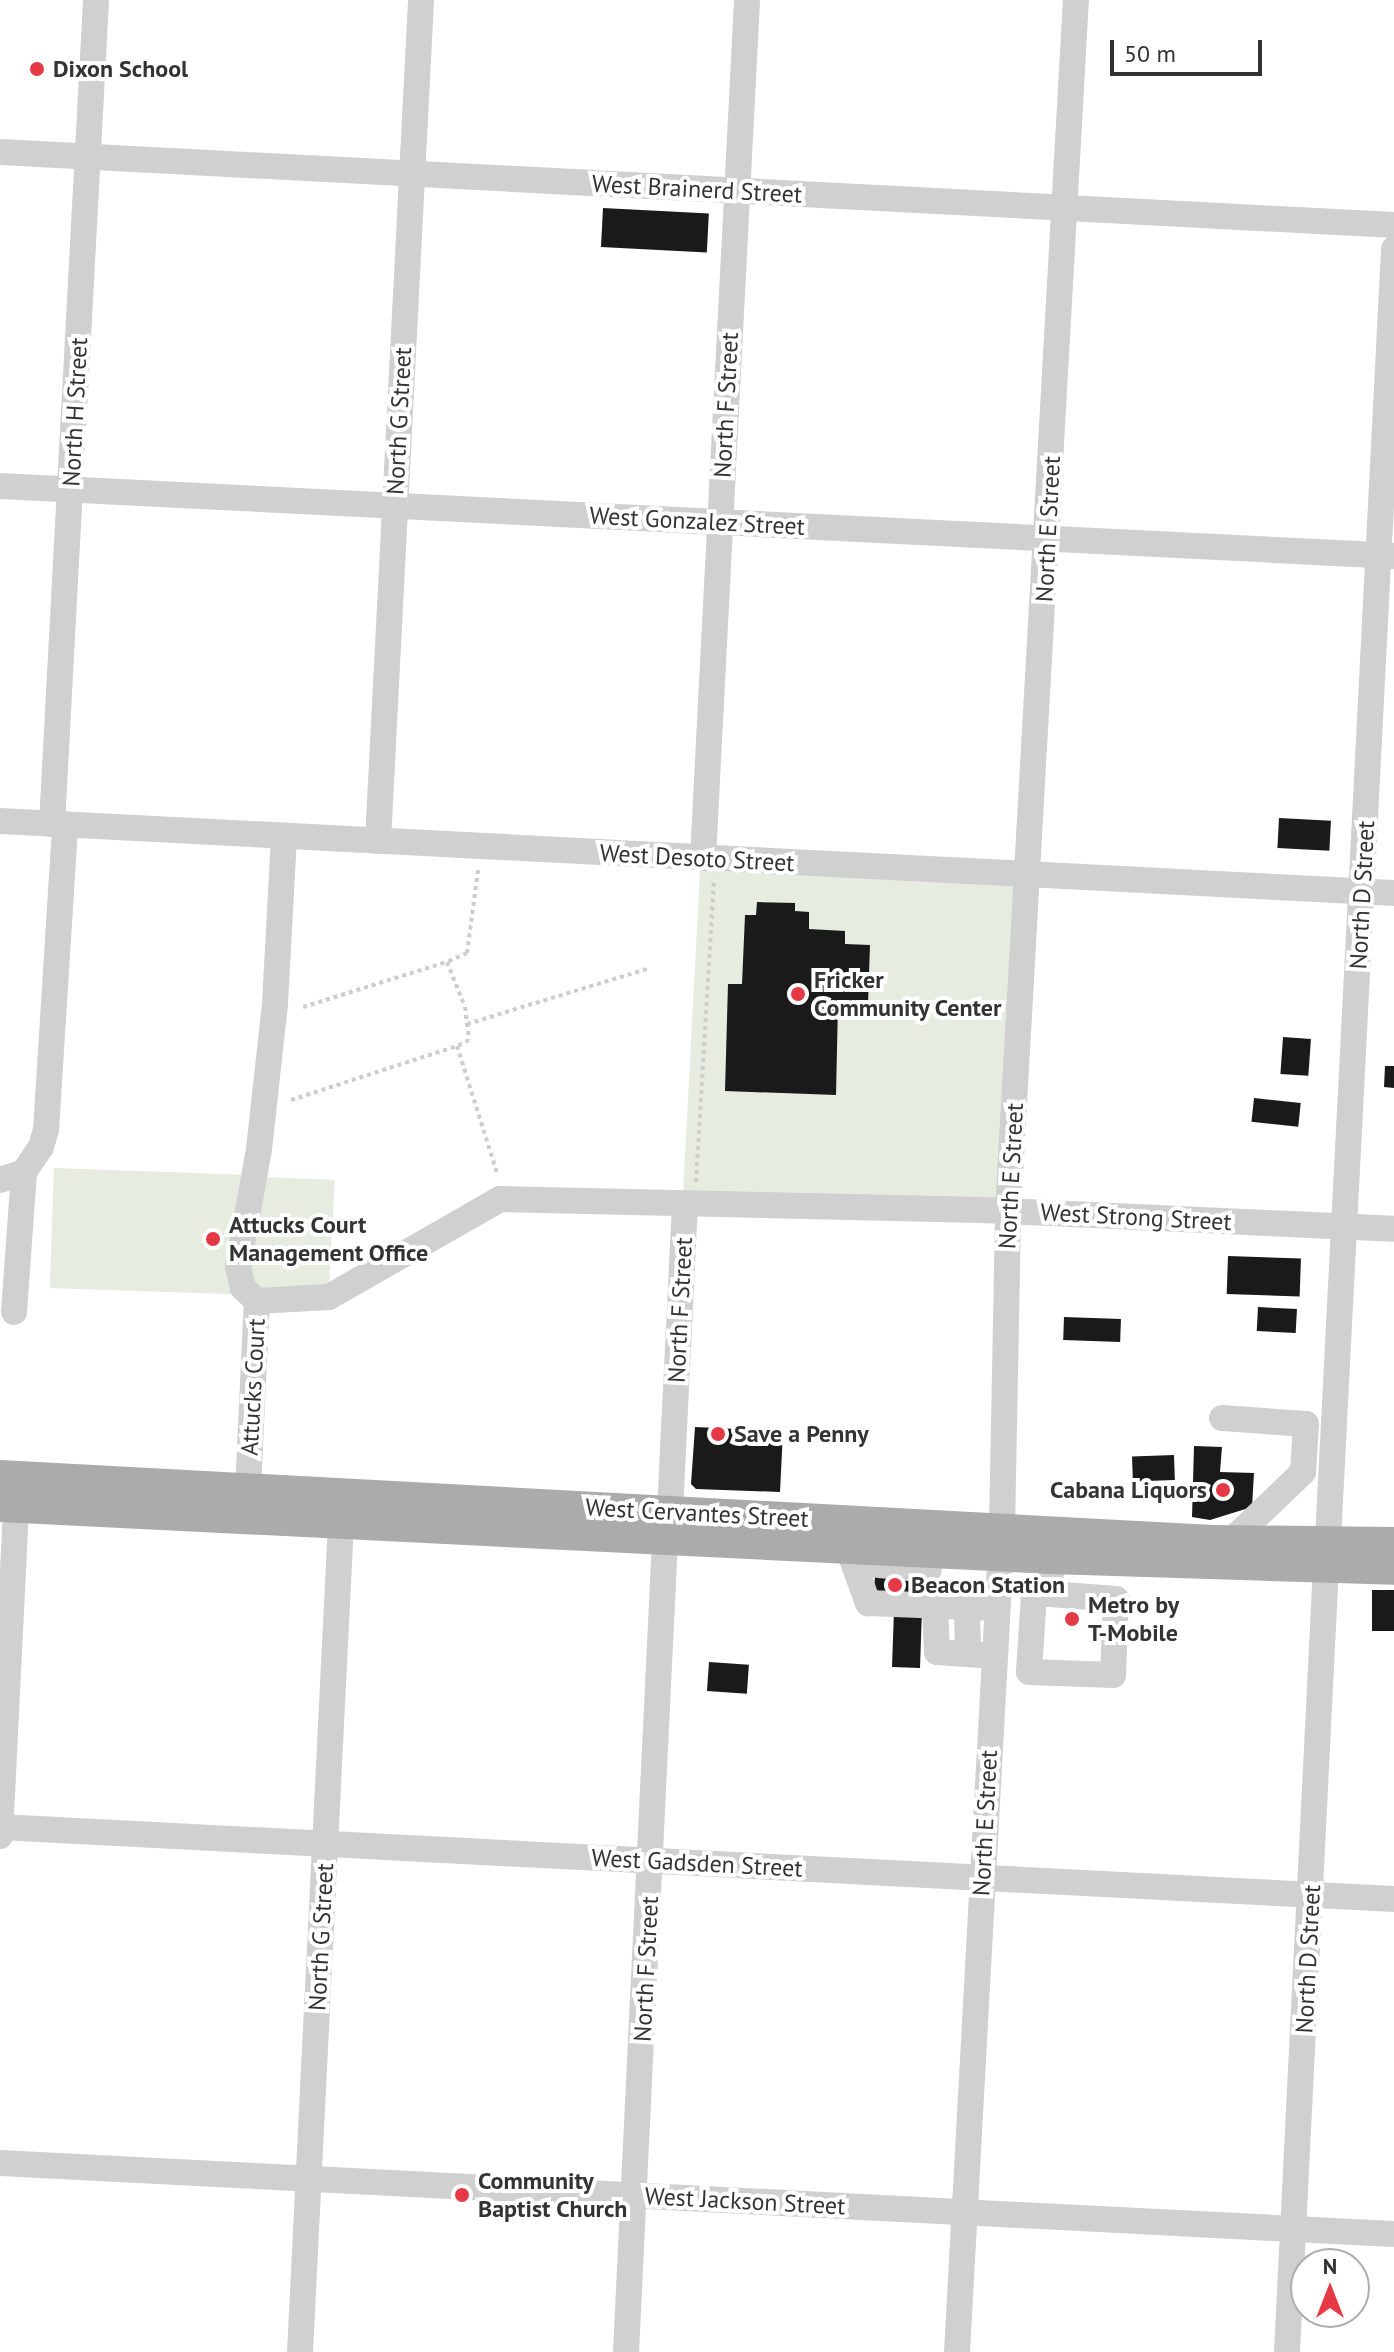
<!DOCTYPE html>
<html>
<head>
<meta charset="utf-8">
<style>
  body { margin:0 }
  #map { position:relative; width:1394px; height:2352px; overflow:hidden; background:#fff; font-family:"PT Sans",sans-serif }
  div>[style] { position:absolute }
  .green>* { inset:0; background:#e6ecdf; transform-origin:0 0 }
  .building>* { inset:0; background:#1a1a1a; transform-origin:0 0 }
  .path>* { height:4px; margin-top:-2px; transform-origin:0; background:repeating-linear-gradient(90deg,#cdcdcd 0 4px,transparent 0 8px) }
  .minor>* { height:26px; margin:-13px; padding:0 13px; transform-origin:13px; border-radius:13px; background:#d0d0d0 }
  .major>* { height:32px; margin:-16px; padding:0 16px; transform-origin:16px; border-radius:16px; background:#ababab }
  .dots>* { width:22px; height:22px; translate:-50% -50%; box-sizing:border-box; border:4px solid #fff; border-radius:50% }
  span { translate:-50% -50%; white-space:nowrap; text-align:center; line-height:1.15; -webkit-text-stroke:8px #fff; paint-order:stroke }
  .poi-label { font-size:24px; color:#333; font-weight:700 }
  .left { translate:0 -50%; text-align:left }
  .right { translate:-100% -50%; text-align:right }
  .street-label { font-size:24px; color:#333 }
  .north { position:absolute; left:1290px; top:2248px; width:80px; height:80px; box-sizing:border-box; background:#fff; border:2px solid #adadad; border-radius:50%; rotate:0deg; font-size:22px; font-weight:700; line-height:32px; text-align:center; color:#333 }
  .north::after { content:''; display:block; margin:auto; width:28px; height:36px; background:#e63946; clip-path:polygon(50% 0,100% 100%,50% 72%,0 100%) }
  .scale { position:absolute; left:1110px; top:40px; width:152px; height:36px; box-sizing:border-box; border:4px solid #333; border-top:0; padding-left:10px; font-size:24px; line-height:28px; white-space:nowrap; color:#333; -webkit-text-stroke:6px #fff; paint-order:stroke }
</style>
</head>
<body>
<div id="map">
  <div class="green">
    <div style="left:700px;top:870px;width:315px;height:322px;rotate:3deg"></div>
    <div style="left:54px;top:1168px;width:190px;height:120px;rotate:2deg"></div>
    <div style="clip-path:polygon(264px 1177px,335px 1180px,328px 1302px,266px 1299px,252px 1282px,249px 1267px)"></div>
  </div>
  <div class="building">
    <div style="left:603px;top:208px;width:106px;height:39px;rotate:3deg"></div>
    <div style="left:1279px;top:818px;width:52px;height:30px;rotate:3deg"></div>
    <div style="clip-path:polygon(757px 902px,795px 903px,795px 911px,809px 912px,809px 929px,845px 931px,845px 944px,870px 945px,868px 1005px,838px 1004px,836px 1095px,725px 1091px,728px 984px,742px 984px,745px 915px,756px 915px)"></div>
    <div style="left:1283px;top:1037px;width:28px;height:37px;rotate:4deg"></div>
    <div style="clip-path:polygon(1385px 1066px,1394px 1066px,1394px 1088px,1384px 1087px)"></div>
    <div style="left:1254px;top:1098px;width:47px;height:24px;rotate:6deg"></div>
    <div style="left:1228px;top:1256px;width:73px;height:38px;rotate:2deg"></div>
    <div style="left:1258px;top:1307px;width:39px;height:24px;rotate:3deg"></div>
    <div style="left:1064px;top:1317px;width:57px;height:23px;rotate:2deg"></div>
    <div style="clip-path:polygon(695px 1427px,783px 1431px,780px 1492px,696px 1489px,691px 1484px)"></div>
    <div style="clip-path:polygon(1194px 1446px,1222px 1447px,1220px 1472px,1254px 1473px,1252px 1507px,1210px 1520px,1192px 1517px)"></div>
    <div style="left:1174px;top:1455px;width:25px;height:42px;rotate:88deg"></div>
    <div style="left:875px;top:1574px;width:39px;height:21px;rotate:3deg"></div>
    <div style="left:1372px;top:1590px;width:22px;height:41px"></div>
    <div style="left:894px;top:1610px;width:28px;height:57px;rotate:2deg"></div>
    <div style="left:709px;top:1662px;width:40px;height:29px;rotate:4deg"></div>
  </div>
  <div class="path">
    <div style="left:478px;top:870px;width:84px;rotate:97.5deg"></div>
    <div style="left:467px;top:953px;width:22px;rotate:156deg"></div>
    <div style="left:447px;top:962px;width:48px;rotate:68.2deg"></div>
    <div style="left:465px;top:1007px;width:33px;rotate:83deg"></div>
    <div style="left:469px;top:1040px;width:13px;rotate:153deg"></div>
    <div style="left:457px;top:1046px;width:136px;rotate:72.5deg"></div>
    <div style="left:303px;top:1007px;width:151px;rotate:-17.4deg"></div>
    <div style="left:467px;top:1024px;width:191px;rotate:-17deg"></div>
    <div style="left:291px;top:1100px;width:175px;rotate:-18deg"></div>
    <div style="left:696px;top:1182px;width:304px;rotate:-86.6deg"></div>
  </div>
  <div class="minor">
    <div style="left:0;top:152px;width:1396px;rotate:3deg"></div>
    <div style="left:0;top:486px;width:1396px;rotate:2.87deg"></div>
    <div style="left:0;top:821px;width:1396px;rotate:2.96deg"></div>
    <div style="left:52px;top:824px;width:825px;rotate:-86.94deg"></div>
    <div style="left:378px;top:841px;width:842px;rotate:-87.07deg"></div>
    <div style="left:703px;top:858px;width:859px;rotate:-87.06deg"></div>
    <div style="left:0;top:1180px;width:25px;rotate:-18deg"></div>
    <div style="left:24px;top:1172px;width:30px;rotate:-56deg"></div>
    <div style="left:41px;top:1147px;width:18px;rotate:-74deg"></div>
    <div style="left:46px;top:1130px;width:306px;rotate:-86.4deg"></div>
    <div style="left:257px;top:1301px;width:72px;rotate:-3.2deg"></div>
    <div style="left:329px;top:1297px;width:197px;rotate:-29.8deg"></div>
    <div style="left:500px;top:1199px;width:481px;rotate:1.3deg"></div>
    <div style="left:981px;top:1210px;width:413px;rotate:2.6deg"></div>
    <div style="left:14px;top:1312px;width:140px;rotate:-85.9deg"></div>
    <div style="left:1222px;top:1418px;width:84px;rotate:4.1deg"></div>
    <div style="left:1306px;top:1424px;width:48px;rotate:93.6deg"></div>
    <div style="left:1303px;top:1472px;width:100px;rotate:136.2deg"></div>
    <div style="left:248px;top:1489px;width:188px;rotate:-87.3deg"></div>
    <div style="left:257px;top:1301px;width:19px;rotate:-137deg"></div>
    <div style="left:243px;top:1288px;width:22px;rotate:-103deg"></div>
    <div style="left:238px;top:1267px;width:120px;rotate:-79.9deg"></div>
    <div style="left:259px;top:1149px;width:147px;rotate:-83.7deg"></div>
    <div style="left:275px;top:1003px;width:167px;rotate:-86.9deg"></div>
    <div style="left:670px;top:1511px;width:307px;rotate:-87.2deg"></div>
    <div style="left:1328px;top:1540px;width:1293px;rotate:-87.07deg"></div>
    <div style="left:848px;top:1548px;width:59px;rotate:70deg"></div>
    <div style="left:868px;top:1603px;width:129px;rotate:2.2deg"></div>
    <div style="left:860px;top:1563px;width:69px;rotate:5.8deg"></div>
    <div style="left:1050px;top:1594px;width:16px;rotate:180deg"></div>
    <div style="left:1034px;top:1594px;width:78px;rotate:93.7deg"></div>
    <div style="left:1029px;top:1672px;width:84px;rotate:2deg"></div>
    <div style="left:1113px;top:1675px;width:76px;rotate:-87.7deg"></div>
    <div style="left:1116px;top:1599px;width:66px;rotate:-175.7deg"></div>
    <div style="left:1050px;top:1594px;width:36px;rotate:-88deg"></div>
    <div style="left:935px;top:1606px;width:46px;rotate:87.5deg"></div>
    <div style="left:937px;top:1652px;width:58px;rotate:3.9deg"></div>
    <div style="left:967px;top:1607px;width:47px;rotate:88.8deg"></div>
    <div style="left:0;top:1827px;width:1396px;rotate:2.96deg"></div>
    <div style="left:0;top:1836px;width:329px;rotate:-87.2deg"></div>
    <div style="left:0;top:2163px;width:1396px;rotate:2.92deg"></div>
    <div style="left:300px;top:2352px;width:831px;rotate:-87.17deg"></div>
    <div style="left:626px;top:2352px;width:814px;rotate:-87.25deg"></div>
    <div style="left:957px;top:2352px;width:824px;rotate:-86.87deg"></div>
    <div style="left:1002px;top:1529px;width:318px;rotate:-88.9deg"></div>
    <div style="left:1008px;top:1211px;width:1213px;rotate:-86.79deg"></div>
    <div style="left:1287px;top:2352px;width:786px;rotate:-87.16deg"></div>
  </div>
  <div class="major">
    <div style="left:0;top:1476px;width:1214px;rotate:3.07deg"></div>
    <div style="left:1212px;top:1541px;width:182px;rotate:0.6deg"></div>
    <div style="left:0;top:1506px;width:1052px;rotate:2.83deg"></div>
    <div style="left:1051px;top:1558px;width:343px;rotate:1.8deg"></div>
  </div>
  <div class="dots">
    <div style="left:37px;top:69px;background:#e63946"></div>
    <div style="left:798px;top:994px;background:#e63946"></div>
    <div style="left:213px;top:1239px;background:#e63946"></div>
    <div style="left:718px;top:1434px;background:#e63946"></div>
    <div style="left:1223px;top:1490px;background:#e63946"></div>
    <div style="left:895px;top:1585px;background:#e63946"></div>
    <div style="left:1072px;top:1619px;background:#e63946"></div>
    <div style="left:462px;top:2195px;background:#e63946"></div>
  </div>
  <div class="poi-label">
    <span class="left" style="left:53px;top:69px">Dixon School</span>
    <span class="left" style="left:814px;top:994px">Fricker<br>Community Center</span>
    <span class="left" style="left:229px;top:1239px">Attucks Court<br>Management Office</span>
    <span class="left" style="left:734px;top:1434px">Save a Penny</span>
    <span class="right" style="left:1207px;top:1490px">Cabana Liquors</span>
    <span class="left" style="left:911px;top:1585px">Beacon Station</span>
    <span class="left" style="left:1088px;top:1619px">Metro by<br>T-Mobile</span>
    <span class="left" style="left:478px;top:2195px">Community<br>Baptist Church</span>
  </div>
  <div class="street-label">
    <span style="left:697px;top:189px;rotate:3deg">West Brainerd Street</span>
    <span style="left:726px;top:405px;rotate:-87deg">North F Street</span>
    <span style="left:75px;top:412px;rotate:-87deg">North H Street</span>
    <span style="left:399px;top:421px;rotate:-87deg">North G Street</span>
    <span style="left:697px;top:521px;rotate:3deg">West Gonzalez Street</span>
    <span style="left:1048px;top:529px;rotate:-87deg">North E Street</span>
    <span style="left:697px;top:858px;rotate:3deg">West Desoto Street</span>
    <span style="left:1362px;top:895px;rotate:-87deg">North D Street</span>
    <span style="left:1011px;top:1176px;rotate:-87deg">North E Street</span>
    <span style="left:1136px;top:1217px;rotate:3deg">West Strong Street</span>
    <span style="left:680px;top:1310px;rotate:-87deg">North F Street</span>
    <span style="left:253px;top:1387px;rotate:-87deg">Attucks Court</span>
    <span style="left:697px;top:1513px;rotate:3deg">West Cervantes Street</span>
    <span style="left:985px;top:1823px;rotate:-87deg">North E Street</span>
    <span style="left:697px;top:1863px;rotate:3deg">West Gadsden Street</span>
    <span style="left:321px;top:1937px;rotate:-87deg">North G Street</span>
    <span style="left:1308px;top:1959px;rotate:-87deg">North D Street</span>
    <span style="left:646px;top:1969px;rotate:-87deg">North F Street</span>
    <span style="left:745px;top:2201px;rotate:3deg">West Jackson Street</span>
  </div>
  <div class="north">N</div>
  <div class="scale">50 m</div>
</div>
</body>
</html>
